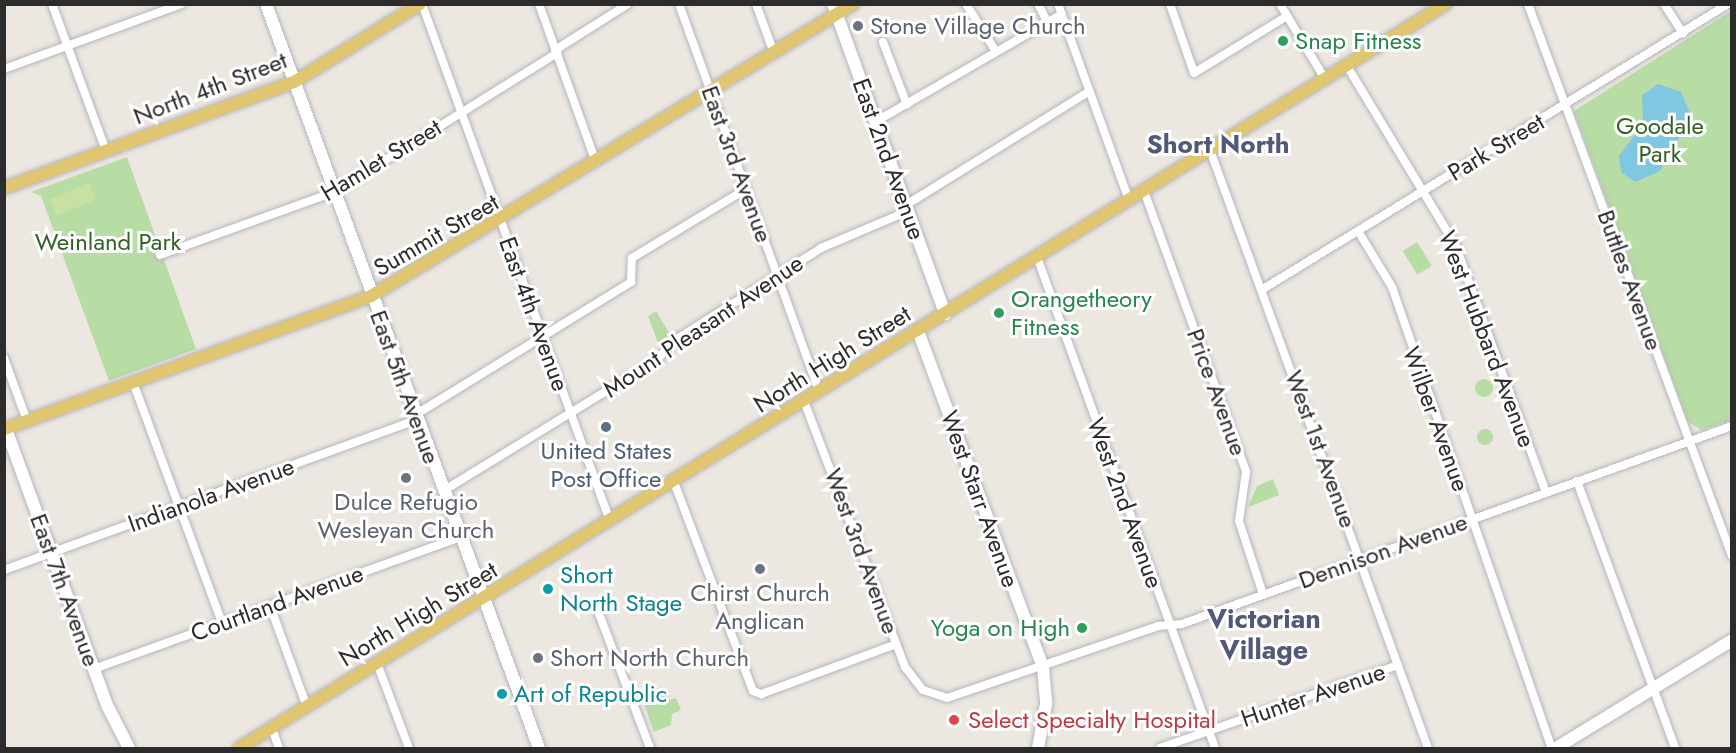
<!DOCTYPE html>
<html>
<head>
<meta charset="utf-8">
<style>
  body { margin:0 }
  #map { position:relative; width:1736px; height:753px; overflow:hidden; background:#ece7e0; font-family:Jost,sans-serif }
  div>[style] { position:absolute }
  .green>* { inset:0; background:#b7dca4; transform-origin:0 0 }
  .round { border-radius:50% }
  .pitch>* { inset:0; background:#c6e1a1; transform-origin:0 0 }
  .water>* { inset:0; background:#80c7e1 }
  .roads { filter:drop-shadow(0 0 2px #b4b6be) drop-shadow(0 0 2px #b4b6be) }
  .street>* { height:8px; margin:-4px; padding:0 4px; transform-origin:4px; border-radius:4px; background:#fff }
  .secondary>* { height:12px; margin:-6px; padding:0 6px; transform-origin:6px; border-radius:6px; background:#fff }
  .primary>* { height:12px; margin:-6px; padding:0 6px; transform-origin:6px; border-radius:6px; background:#e1c671 }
  .dots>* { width:16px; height:16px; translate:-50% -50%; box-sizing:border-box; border:3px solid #fff; border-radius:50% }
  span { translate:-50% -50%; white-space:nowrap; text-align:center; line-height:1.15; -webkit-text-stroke:6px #fff; paint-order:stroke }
  .worship-label { font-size:24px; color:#5b616d }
  .left { translate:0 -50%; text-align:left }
  .leisure-label { font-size:24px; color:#27864d }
  .right { translate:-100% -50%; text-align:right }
  .street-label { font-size:24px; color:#2c2c2c }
  .park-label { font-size:24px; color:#316124 }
  .service-label { font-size:24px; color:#4e5e75 }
  .culture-label { font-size:24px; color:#0d838f }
  .health-label { font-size:24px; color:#be3a42 }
  .neighbourhood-label { font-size:26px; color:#515878; font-weight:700 }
  .quarter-label { font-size:27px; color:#515878; font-weight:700 }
  .frame { position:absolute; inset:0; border:6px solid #2c2c2c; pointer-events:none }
</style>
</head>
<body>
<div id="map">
  <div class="green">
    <div style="clip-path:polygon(1731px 11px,1732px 420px,1702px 430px,1688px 422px,1574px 111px)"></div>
    <div style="clip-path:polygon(127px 157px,196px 349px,109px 381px,41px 196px,31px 192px)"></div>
    <div style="left:1417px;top:242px;width:28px;height:17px;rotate:58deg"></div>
    <div style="clip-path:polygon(656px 311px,671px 336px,660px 348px,648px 316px)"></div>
    <div class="round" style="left:1475px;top:379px;width:18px;height:18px"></div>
    <div class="round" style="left:1477px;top:429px;width:16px;height:16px"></div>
    <div style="clip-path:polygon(1273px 479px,1279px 495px,1248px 507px,1257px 486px)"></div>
    <div style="clip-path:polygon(657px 687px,667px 701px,676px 698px,681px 710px,672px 714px,671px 725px,654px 732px,643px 701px,647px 690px)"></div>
  </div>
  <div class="pitch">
    <div style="left:89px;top:183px;width:18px;height:43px;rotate:68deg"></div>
  </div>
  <div class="water">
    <div style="clip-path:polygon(1658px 84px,1681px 92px,1691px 116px,1660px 171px,1635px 182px,1621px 172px,1619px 156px,1643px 124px,1642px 95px)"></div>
  </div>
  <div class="roads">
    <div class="street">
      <div style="left:52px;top:4px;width:157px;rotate:69.8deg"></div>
      <div style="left:422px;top:4px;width:550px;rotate:70.02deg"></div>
      <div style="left:539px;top:4px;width:168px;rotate:70.2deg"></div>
      <div style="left:679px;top:4px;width:412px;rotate:70.1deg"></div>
      <div style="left:756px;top:4px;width:52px;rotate:69.8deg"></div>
      <div style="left:966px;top:4px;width:54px;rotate:57.8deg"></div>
      <div style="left:1038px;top:4px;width:17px;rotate:62deg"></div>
      <div style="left:1058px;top:4px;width:208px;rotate:70.1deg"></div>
      <div style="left:1170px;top:4px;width:73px;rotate:70.8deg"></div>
      <div style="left:1194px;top:73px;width:109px;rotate:-31.5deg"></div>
      <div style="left:1280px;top:4px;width:87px;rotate:59deg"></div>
      <div style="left:1528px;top:4px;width:588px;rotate:69.72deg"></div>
      <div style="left:1664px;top:4px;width:35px;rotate:57deg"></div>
      <div style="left:883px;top:42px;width:67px;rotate:69.1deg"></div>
      <div style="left:555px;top:50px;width:86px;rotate:-32.2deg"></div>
      <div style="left:1347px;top:66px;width:208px;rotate:58.8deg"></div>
      <div style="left:1455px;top:244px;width:264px;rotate:69.9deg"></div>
      <div style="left:4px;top:69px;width:189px;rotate:-20.1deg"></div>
      <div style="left:875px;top:122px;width:216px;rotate:-30deg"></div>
      <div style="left:1210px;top:150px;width:636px;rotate:69.97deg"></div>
      <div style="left:1144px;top:191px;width:299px;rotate:70deg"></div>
      <div style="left:1246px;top:472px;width:49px;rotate:98.1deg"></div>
      <div style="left:1239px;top:521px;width:77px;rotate:71.8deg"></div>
      <div style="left:906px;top:205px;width:216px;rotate:-31.8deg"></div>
      <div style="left:1358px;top:231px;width:66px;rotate:58.7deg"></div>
      <div style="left:1392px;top:287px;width:488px;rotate:70.9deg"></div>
      <div style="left:160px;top:255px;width:185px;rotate:-19.9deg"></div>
      <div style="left:334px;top:192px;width:263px;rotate:-31.9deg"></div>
      <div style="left:1037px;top:257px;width:522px;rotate:70.07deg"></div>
      <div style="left:1263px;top:289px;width:545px;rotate:-31.5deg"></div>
      <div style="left:4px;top:358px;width:67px;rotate:69.9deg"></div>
      <div style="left:133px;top:382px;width:257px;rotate:69.7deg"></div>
      <div style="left:804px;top:401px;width:285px;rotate:69.2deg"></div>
      <div style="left:905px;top:667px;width:29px;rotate:52deg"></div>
      <div style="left:923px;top:690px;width:25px;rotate:18deg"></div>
      <div style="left:947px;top:698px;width:223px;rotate:-18.8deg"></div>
      <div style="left:1158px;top:626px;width:24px;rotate:-5deg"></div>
      <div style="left:1182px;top:624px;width:585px;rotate:-19.8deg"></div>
      <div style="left:415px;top:415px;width:254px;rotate:-31.6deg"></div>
      <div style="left:631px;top:282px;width:24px;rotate:-88deg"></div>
      <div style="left:632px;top:258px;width:133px;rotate:-31.2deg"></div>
      <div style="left:1577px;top:481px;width:284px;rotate:69.8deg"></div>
      <div style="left:674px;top:482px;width:223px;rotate:69.3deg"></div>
      <div style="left:753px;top:691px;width:9px;rotate:21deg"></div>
      <div style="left:761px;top:694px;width:144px;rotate:-20.3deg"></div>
      <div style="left:443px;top:491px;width:251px;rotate:-31.5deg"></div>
      <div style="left:657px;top:360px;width:23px;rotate:-50deg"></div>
      <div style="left:672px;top:342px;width:176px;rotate:-32.2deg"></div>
      <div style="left:821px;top:248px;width:95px;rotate:-23deg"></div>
      <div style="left:4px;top:570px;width:439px;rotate:-20deg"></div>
      <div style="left:270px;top:606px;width:108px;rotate:69.9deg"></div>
      <div style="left:598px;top:611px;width:147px;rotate:69.2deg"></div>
      <div style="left:377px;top:663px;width:91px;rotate:69.4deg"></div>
      <div style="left:94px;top:669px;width:389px;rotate:-19.8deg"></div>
      <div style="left:272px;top:728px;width:21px;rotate:71deg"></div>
      <div style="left:1160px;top:748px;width:252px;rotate:-19.2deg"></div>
    </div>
    <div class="secondary">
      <div style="left:266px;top:4px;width:793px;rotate:69.85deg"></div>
      <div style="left:833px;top:4px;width:330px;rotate:70.1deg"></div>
      <div style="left:918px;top:331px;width:358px;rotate:69.6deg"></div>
      <div style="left:1043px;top:667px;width:37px;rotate:85deg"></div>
      <div style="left:1046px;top:704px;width:45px;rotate:100.3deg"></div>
      <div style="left:6px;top:429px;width:296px;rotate:69.9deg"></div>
      <div style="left:108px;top:707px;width:46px;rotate:62.9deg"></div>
      <div style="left:1556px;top:748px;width:206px;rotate:-31.5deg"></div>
    </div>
    <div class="primary">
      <div style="left:4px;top:188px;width:309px;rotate:-20.1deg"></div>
      <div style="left:294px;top:82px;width:148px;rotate:-31.8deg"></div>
      <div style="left:4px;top:429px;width:390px;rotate:-19.9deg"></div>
      <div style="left:371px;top:296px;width:564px;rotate:-31.21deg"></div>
      <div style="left:239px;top:748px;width:1418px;rotate:-31.65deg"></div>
    </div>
  </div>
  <div class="dots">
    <div style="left:858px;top:26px;background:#6b7280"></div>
    <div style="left:1283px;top:41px;background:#2e9e5b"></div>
    <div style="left:999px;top:313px;background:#2e9e5b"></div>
    <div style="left:606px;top:427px;background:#5c6f8a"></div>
    <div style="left:406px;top:478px;background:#6b7280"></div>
    <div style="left:760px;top:569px;background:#6b7280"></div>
    <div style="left:548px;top:589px;background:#0f9aa8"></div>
    <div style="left:1082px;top:628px;background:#2e9e5b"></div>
    <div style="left:538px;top:658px;background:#6b7280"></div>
    <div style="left:502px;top:694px;background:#0f9aa8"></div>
    <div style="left:954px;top:720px;background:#e0444e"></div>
  </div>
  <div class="worship-label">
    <span class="left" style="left:870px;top:26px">Stone Village Church</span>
    <span style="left:406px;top:516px">Dulce Refugio<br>Wesleyan Church</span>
    <span style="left:760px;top:607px">Chirst Church<br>Anglican</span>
    <span class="left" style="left:550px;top:658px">Short North Church</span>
  </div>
  <div class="leisure-label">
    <span class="left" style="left:1295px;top:41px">Snap Fitness</span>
    <span class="left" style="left:1011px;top:313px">Orangetheory<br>Fitness</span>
    <span class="right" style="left:1070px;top:628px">Yoga on High</span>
  </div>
  <div class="street-label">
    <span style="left:210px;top:88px;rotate:-21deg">North 4th Street</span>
    <span style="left:1496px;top:147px;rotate:-31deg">Park Street</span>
    <span style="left:889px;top:159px;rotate:70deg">East 2nd Avenue</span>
    <span style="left:381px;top:160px;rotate:-31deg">Hamlet Street</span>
    <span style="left:737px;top:164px;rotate:70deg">East 3rd Avenue</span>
    <span style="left:436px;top:235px;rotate:-30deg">Summit Street</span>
    <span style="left:1630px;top:280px;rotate:70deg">Buttles Avenue</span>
    <span style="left:534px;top:314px;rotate:70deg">East 4th Avenue</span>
    <span style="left:703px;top:326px;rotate:-34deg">Mount Pleasant Avenue</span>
    <span style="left:1487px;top:339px;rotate:69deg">West Hubbard Avenue</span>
    <span style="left:832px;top:359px;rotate:-32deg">North High Street</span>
    <span style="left:405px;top:387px;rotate:70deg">East 5th Avenue</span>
    <span style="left:1217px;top:392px;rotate:70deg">Price Avenue</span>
    <span style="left:1436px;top:419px;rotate:70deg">Wilber Avenue</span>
    <span style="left:1321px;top:449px;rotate:70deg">West 1st Avenue</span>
    <span style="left:211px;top:495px;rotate:-20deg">Indianola Avenue</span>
    <span style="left:980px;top:499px;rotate:70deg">West Starr Avenue</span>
    <span style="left:1125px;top:503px;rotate:70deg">West 2nd Avenue</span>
    <span style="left:862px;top:551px;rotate:70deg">West 3rd Avenue</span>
    <span style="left:1383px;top:551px;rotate:-20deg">Dennison Avenue</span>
    <span style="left:65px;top:590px;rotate:70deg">East 7th Avenue</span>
    <span style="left:277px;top:603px;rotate:-20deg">Courtland Avenue</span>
    <span style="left:418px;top:614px;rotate:-31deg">North High Street</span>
    <span style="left:1313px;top:695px;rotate:-19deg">Hunter Avenue</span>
  </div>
  <div class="park-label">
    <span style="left:1660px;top:140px">Goodale<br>Park</span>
    <span style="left:108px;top:242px">Weinland Park</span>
  </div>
  <div class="service-label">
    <span style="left:606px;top:465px">United States<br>Post Office</span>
  </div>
  <div class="culture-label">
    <span class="left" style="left:560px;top:589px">Short<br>North Stage</span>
    <span class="left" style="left:514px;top:694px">Art of Republic</span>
  </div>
  <div class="health-label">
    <span class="left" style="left:968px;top:720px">Select Specialty Hospital</span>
  </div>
  <div class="neighbourhood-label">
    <span style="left:1218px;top:145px">Short North</span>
  </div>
  <div class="quarter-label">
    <span style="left:1264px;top:634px">Victorian<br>Village</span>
  </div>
  <div class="frame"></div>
</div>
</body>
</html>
